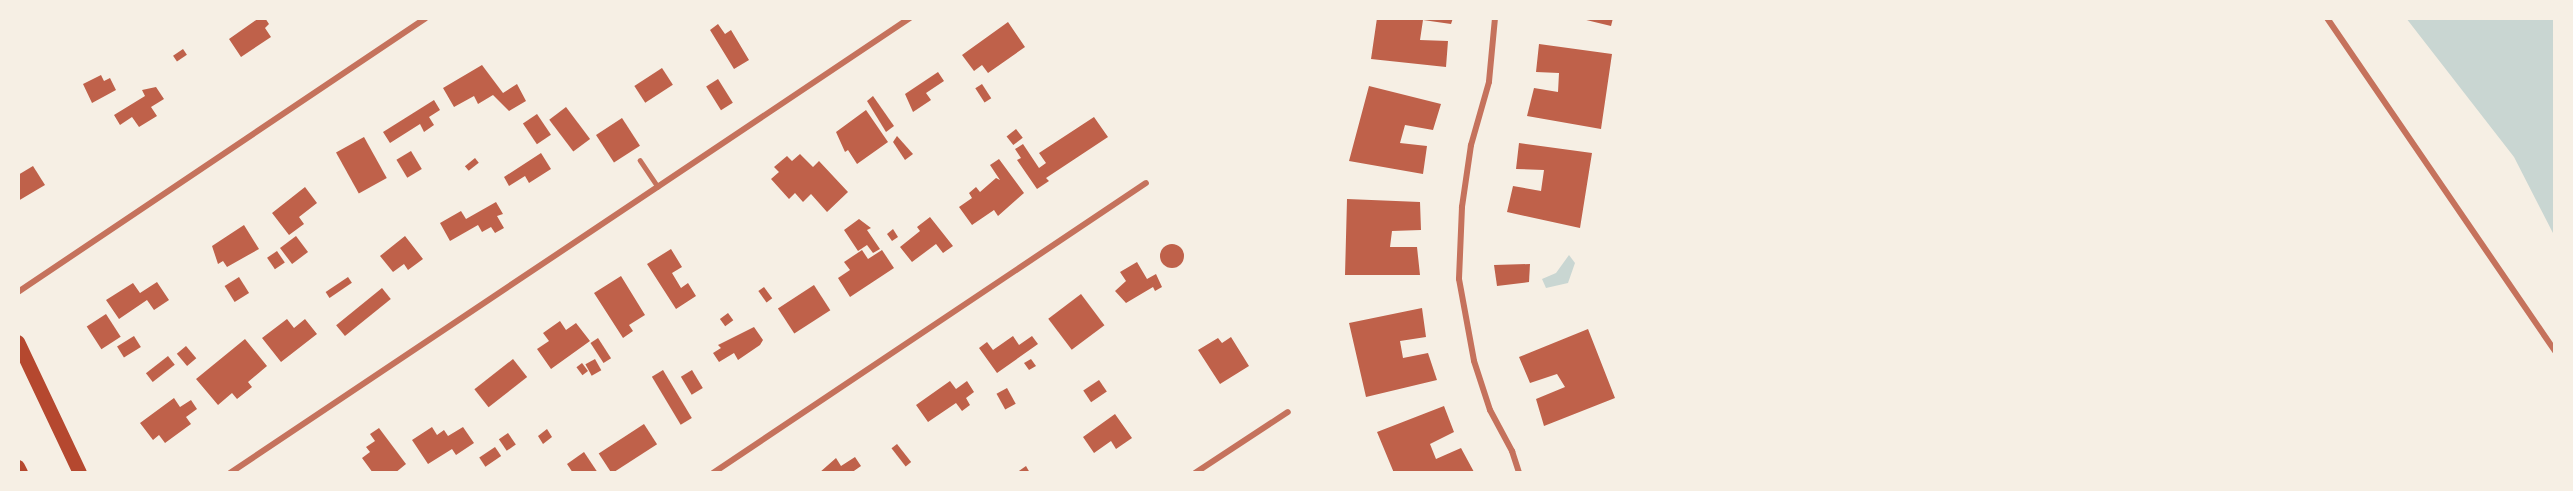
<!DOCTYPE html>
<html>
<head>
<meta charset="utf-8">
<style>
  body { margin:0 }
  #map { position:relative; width:2573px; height:491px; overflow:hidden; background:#f6efe4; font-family:"IBM Plex Sans",sans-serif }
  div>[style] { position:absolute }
  .water>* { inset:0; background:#c9d6d2 }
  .building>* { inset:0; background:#bf614a; transform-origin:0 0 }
  .round { border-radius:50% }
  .service>* { height:4.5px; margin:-2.25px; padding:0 2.25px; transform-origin:2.25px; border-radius:2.25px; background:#c5725c }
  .minor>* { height:6px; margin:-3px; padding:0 3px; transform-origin:3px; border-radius:3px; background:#c5725c }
  .primary>* { height:14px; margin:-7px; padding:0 7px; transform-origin:7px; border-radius:7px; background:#b5482f }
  span { translate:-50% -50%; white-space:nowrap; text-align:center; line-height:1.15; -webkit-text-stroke:4.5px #f6efe4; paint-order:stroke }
  .frame { position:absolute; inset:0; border:20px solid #f6efe4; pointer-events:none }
</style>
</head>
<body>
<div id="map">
  <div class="water">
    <div style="clip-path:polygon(2406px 18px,2555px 18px,2555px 237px,2514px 157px)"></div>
    <div style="clip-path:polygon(1569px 255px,1575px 263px,1568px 283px,1546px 288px,1542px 279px,1556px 273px)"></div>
  </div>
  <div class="building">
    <div style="clip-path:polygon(259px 18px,265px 18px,269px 24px,265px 28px,271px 37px,241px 57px,229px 39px)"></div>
    <div style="clip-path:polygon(1377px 18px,1453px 18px,1451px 24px,1423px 20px,1420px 40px,1448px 41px,1446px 67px,1371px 59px)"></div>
    <div style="clip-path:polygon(1578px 18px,1613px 18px,1611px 26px)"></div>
    <div style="clip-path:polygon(1008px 22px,1025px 47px,988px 73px,982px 65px,974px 71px,962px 55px)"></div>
    <div style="clip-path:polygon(718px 24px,725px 34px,731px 30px,749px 60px,734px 69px,710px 30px)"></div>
    <div style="clip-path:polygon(1539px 44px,1612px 54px,1601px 129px,1527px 116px,1534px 88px,1558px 92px,1559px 73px,1536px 72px)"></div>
    <div style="left:183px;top:49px;width:7px;height:12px;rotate:56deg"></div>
    <div style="clip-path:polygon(482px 65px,503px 93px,517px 84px,526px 101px,509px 111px,493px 95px,478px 104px,474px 96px,454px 107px,443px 88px)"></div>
    <div style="left:662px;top:68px;width:20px;height:33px;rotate:57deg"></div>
    <div style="clip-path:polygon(938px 72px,944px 81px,926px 93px,931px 100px,913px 112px,905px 94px)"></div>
    <div style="clip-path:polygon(101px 75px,104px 81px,110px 78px,116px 90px,92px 103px,83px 84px)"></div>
    <div style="left:718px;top:79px;width:28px;height:14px;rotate:58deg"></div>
    <div style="left:982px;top:84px;width:17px;height:8px;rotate:57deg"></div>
    <div style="clip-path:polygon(1369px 86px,1441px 104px,1433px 130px,1405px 125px,1400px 143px,1427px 146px,1423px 174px,1349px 161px)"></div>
    <div style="clip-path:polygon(156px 87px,164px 99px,151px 107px,157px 116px,139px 127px,132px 117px,120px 125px,114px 115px,145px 96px,142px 90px)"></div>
    <div style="clip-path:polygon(873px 96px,894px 126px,886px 132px,867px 101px)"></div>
    <div style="clip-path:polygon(434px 100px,440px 110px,429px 117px,434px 125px,424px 132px,420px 124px,390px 143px,383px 132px)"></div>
    <div style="left:566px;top:107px;width:40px;height:21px;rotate:53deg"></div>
    <div style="clip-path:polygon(866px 110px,888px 142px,857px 164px,848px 150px,845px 152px,836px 132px)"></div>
    <div style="left:537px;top:114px;width:25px;height:17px;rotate:56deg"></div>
    <div style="clip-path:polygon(1094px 117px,1108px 137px,1046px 178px,1049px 181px,1037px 189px,1017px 160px,1021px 158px,1015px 149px,1023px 144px,1039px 168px,1046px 163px,1039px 153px)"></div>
    <div style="left:622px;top:118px;width:33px;height:31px;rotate:57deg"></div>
    <div style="left:1016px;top:129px;width:11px;height:12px;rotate:52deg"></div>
    <div style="clip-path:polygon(897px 136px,913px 154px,905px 160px,893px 142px)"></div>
    <div style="left:364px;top:137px;width:47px;height:32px;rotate:61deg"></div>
    <div style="clip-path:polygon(1519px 143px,1592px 153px,1580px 228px,1507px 212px,1513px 186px,1541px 191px,1544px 170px,1516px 169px)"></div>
    <div style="left:411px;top:151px;width:21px;height:17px;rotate:59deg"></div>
    <div style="clip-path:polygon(541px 153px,551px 169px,529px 183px,525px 176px,509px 186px,504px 177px)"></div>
    <div style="clip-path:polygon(800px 154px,813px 167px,819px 161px,848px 192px,827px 212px,811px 194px,803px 202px,795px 193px,789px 199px,771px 179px,779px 172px,774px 167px,787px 156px,792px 161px)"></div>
    <div style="left:475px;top:158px;width:6px;height:13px;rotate:51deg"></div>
    <div style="clip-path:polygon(999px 159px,1024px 193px,998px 216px,994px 210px,972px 225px,959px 207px,972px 198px,969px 193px,976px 187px,980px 192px,996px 178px,1000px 180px,990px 165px)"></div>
    <div style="clip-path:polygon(33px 166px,45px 185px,18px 201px,18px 175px)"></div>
    <div style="clip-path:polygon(305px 187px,317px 203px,299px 217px,304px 224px,289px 235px,272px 213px)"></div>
    <div style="clip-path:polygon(1347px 199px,1420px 202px,1421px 230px,1392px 231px,1390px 247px,1417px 247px,1420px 275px,1345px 275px)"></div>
    <div style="clip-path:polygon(496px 202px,503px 214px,497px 216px,504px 228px,495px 233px,491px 227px,482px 232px,478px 225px,450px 241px,440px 223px,461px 211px,466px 219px)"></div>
    <div style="clip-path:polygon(930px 217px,953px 246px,943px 253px,936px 244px,912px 262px,900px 247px,920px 231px,917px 227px)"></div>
    <div style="clip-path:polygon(859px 219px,871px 228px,867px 230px,880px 249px,873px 253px,867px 245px,858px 251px,844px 230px)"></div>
    <div style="clip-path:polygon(244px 225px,259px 249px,227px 267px,223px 261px,218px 264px,212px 246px)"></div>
    <div style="clip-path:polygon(893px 229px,898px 237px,892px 241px,887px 234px)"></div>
    <div style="left:296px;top:236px;width:20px;height:20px;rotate:53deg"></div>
    <div style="clip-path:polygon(405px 236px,423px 259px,408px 270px,404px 264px,393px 272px,380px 256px)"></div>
    <div class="round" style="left:1160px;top:244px;width:24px;height:24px"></div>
    <div style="clip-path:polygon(671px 249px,682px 267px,672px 273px,681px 288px,688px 283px,696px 296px,676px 309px,647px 264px)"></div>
    <div style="clip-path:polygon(862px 250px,868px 259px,882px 250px,894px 268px,850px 297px,838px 278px,850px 270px,844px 262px)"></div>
    <div style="left:277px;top:251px;width:14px;height:12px;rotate:56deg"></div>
    <div style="clip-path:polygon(1137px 262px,1147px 279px,1156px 274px,1162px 287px,1155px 291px,1153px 287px,1126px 303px,1115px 291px,1126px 281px,1120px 272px)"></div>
    <div style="clip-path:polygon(1530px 264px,1529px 282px,1497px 286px,1494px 265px)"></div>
    <div style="clip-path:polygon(621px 276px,645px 315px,629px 325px,633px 331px,623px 338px,594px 293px)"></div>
    <div style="left:239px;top:277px;width:19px;height:17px;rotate:58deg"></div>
    <div style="left:348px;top:277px;width:7px;height:27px;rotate:56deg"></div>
    <div style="clip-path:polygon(157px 282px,169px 300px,154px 310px,147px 300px,119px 319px,106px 300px,133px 283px,140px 293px)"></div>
    <div style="left:814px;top:285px;width:30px;height:43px;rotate:57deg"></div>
    <div style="left:764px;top:287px;width:14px;height:7px;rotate:54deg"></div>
    <div style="left:382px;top:288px;width:14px;height:59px;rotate:51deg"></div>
    <div style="left:1081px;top:294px;width:39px;height:41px;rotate:53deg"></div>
    <div style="clip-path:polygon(1422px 308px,1426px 337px,1400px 341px,1403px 358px,1428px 353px,1437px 380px,1366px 397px,1349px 323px)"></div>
    <div style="left:728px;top:313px;width:9px;height:10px;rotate:54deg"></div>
    <div style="left:106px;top:314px;width:27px;height:23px;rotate:57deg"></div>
    <div style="clip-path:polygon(287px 319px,294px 328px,305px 319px,317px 334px,281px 362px,262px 338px)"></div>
    <div style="clip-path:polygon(560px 321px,566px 330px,576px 323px,590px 341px,551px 369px,537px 349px,549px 341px,543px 333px)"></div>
    <div style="clip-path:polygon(754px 327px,763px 340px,760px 345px,738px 360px,734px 353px,719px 362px,713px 353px,721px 348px,718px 345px)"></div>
    <div style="clip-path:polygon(1588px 329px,1615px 398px,1544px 426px,1536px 399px,1565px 387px,1557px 374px,1530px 383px,1519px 357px)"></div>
    <div style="left:134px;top:336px;width:13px;height:20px;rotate:58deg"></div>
    <div style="clip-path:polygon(1013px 336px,1019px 345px,1032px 336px,1038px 344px,997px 373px,979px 348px,987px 342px,993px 350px)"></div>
    <div style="clip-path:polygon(1231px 337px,1249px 366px,1220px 384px,1198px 350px,1218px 338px,1222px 343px)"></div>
    <div style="left:598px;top:338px;width:24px;height:9px;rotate:57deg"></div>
    <div style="clip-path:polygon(245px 339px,267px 366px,248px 382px,252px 387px,237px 399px,232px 393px,218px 405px,196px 379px)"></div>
    <div style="left:186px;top:346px;width:16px;height:12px;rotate:50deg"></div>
    <div style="left:168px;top:356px;width:11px;height:28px;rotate:52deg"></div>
    <div style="left:513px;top:359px;width:23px;height:49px;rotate:52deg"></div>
    <div style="left:595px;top:359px;width:13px;height:11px;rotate:61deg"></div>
    <div style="clip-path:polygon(1031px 359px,1036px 366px,1029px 370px,1024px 363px)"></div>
    <div style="left:582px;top:363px;width:10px;height:7px;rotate:53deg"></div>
    <div style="left:663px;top:370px;width:56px;height:13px;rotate:59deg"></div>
    <div style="left:692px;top:370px;width:21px;height:13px;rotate:59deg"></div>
    <div style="left:1099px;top:380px;width:14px;height:19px;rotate:56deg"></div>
    <div style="clip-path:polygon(950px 381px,956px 389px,967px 381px,974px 392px,966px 398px,970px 405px,962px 411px,956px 403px,928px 422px,916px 405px)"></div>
    <div style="left:1007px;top:388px;width:18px;height:12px;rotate:61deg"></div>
    <div style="clip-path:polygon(174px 398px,180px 407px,191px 400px,197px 409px,186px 417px,191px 424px,165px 443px,159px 435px,153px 440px,140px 423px)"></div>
    <div style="clip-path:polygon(1444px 406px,1454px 432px,1430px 444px,1436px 459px,1461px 448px,1474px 472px,1394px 473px,1377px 432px)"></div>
    <div style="clip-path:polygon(1115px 414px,1132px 438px,1116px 449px,1111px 441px,1094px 453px,1083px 437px)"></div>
    <div style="left:644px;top:424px;width:24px;height:54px;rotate:57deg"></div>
    <div style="clip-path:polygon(432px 427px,437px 435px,444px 430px,448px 436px,463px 427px,474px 443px,456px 455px,452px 449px,428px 464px,412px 440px)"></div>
    <div style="clip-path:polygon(379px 428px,406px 464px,395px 473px,373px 473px,362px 458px,370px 452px,366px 447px,375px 441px,370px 434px)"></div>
    <div style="clip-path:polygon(547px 429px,552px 437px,543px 444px,538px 436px)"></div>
    <div style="left:508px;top:433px;width:14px;height:11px;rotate:56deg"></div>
    <div style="left:897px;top:444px;width:23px;height:7px;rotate:52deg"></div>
    <div style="left:495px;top:447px;width:11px;height:19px;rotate:56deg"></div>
    <div style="clip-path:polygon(584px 452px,598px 473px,573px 473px,567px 464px)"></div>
    <div style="clip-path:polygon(855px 457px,861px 466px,851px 473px,819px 473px,836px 458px,841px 466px)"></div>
    <div style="clip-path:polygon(1026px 466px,1030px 473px,1016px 473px)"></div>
  </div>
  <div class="service">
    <div style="left:640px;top:160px;width:32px;rotate:56deg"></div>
  </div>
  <div class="minor">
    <div style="left:1495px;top:18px;width:64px;rotate:95.4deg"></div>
    <div style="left:1489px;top:82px;width:66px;rotate:105.9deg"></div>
    <div style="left:1471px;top:145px;width:63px;rotate:98.3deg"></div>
    <div style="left:1462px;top:207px;width:72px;rotate:92.4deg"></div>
    <div style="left:1459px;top:279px;width:83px;rotate:79.6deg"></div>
    <div style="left:1474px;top:361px;width:52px;rotate:71.9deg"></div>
    <div style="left:1490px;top:410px;width:47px;rotate:61.8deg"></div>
    <div style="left:1512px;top:451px;width:23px;rotate:72deg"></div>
    <div style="left:2327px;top:18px;width:404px;rotate:55.6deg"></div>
    <div style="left:18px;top:292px;width:491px;rotate:-33.9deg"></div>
    <div style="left:230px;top:473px;width:818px;rotate:-33.79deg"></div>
    <div style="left:713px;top:473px;width:521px;rotate:-33.81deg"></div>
    <div style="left:1195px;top:473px;width:111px;rotate:-33.3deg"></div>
  </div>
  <div class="primary">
    <div style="left:18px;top:342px;width:145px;rotate:64.7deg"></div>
    <div style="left:18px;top:467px;width:7px;rotate:63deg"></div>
  </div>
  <div class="frame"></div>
</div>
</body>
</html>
